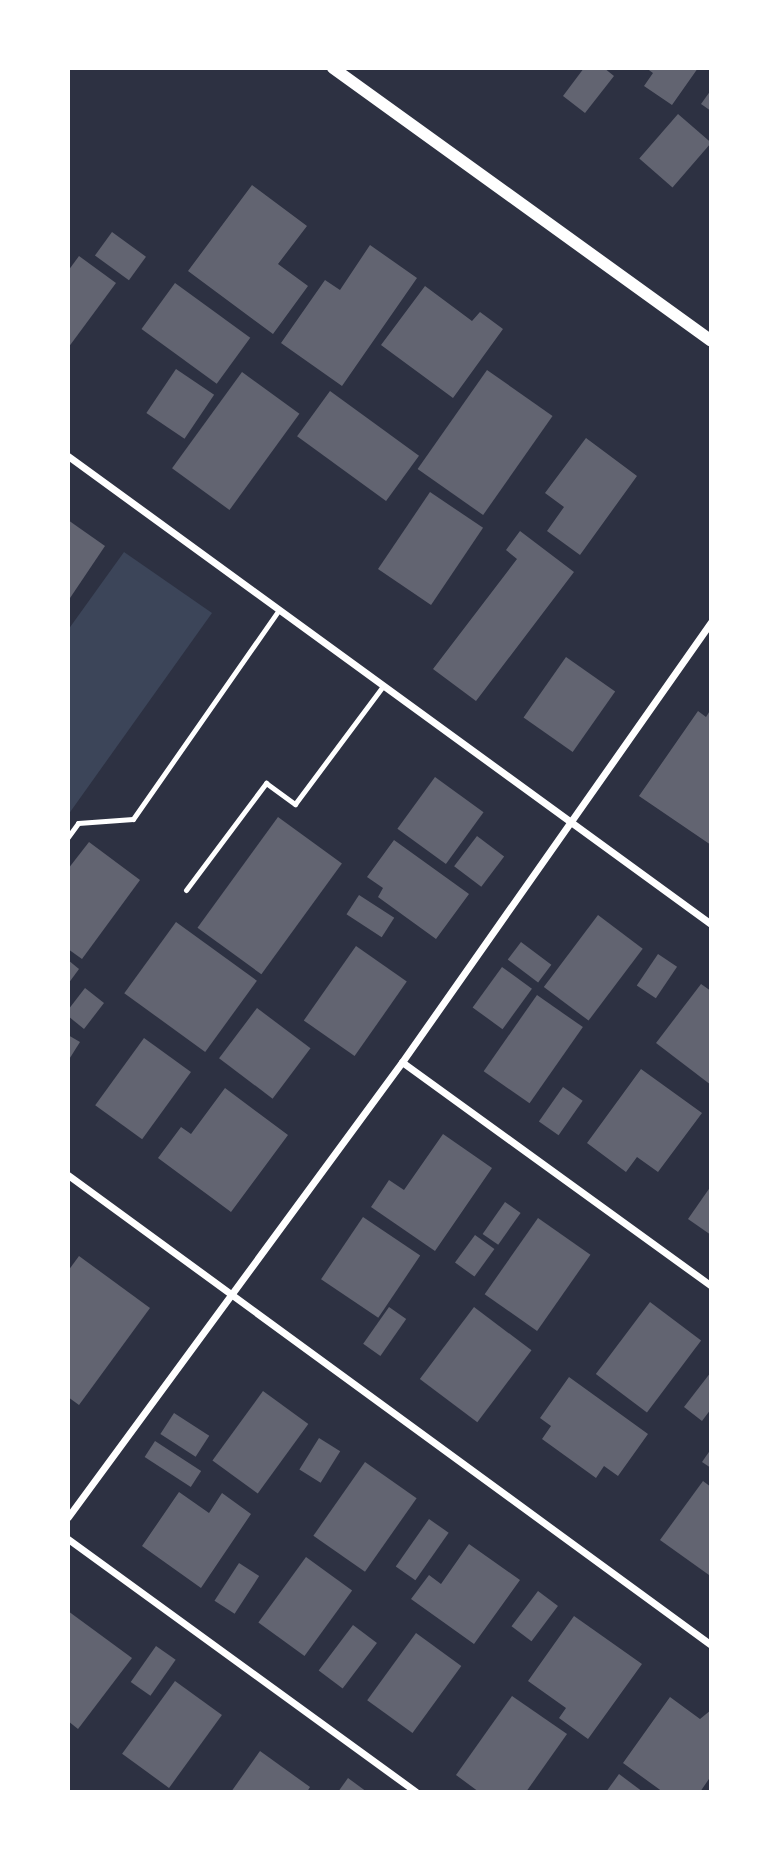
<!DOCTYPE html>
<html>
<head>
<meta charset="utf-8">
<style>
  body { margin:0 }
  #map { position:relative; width:779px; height:1860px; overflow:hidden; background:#2d3142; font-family:"Fira Sans Condensed",sans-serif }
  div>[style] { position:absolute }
  .green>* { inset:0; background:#3c4559 }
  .building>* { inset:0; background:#626471; transform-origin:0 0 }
  .service>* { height:5px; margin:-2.5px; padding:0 2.5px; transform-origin:2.5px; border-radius:2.5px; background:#fff }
  .minor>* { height:7px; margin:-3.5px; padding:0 3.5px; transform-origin:3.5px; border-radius:3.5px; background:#fff }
  .tertiary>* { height:12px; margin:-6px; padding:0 6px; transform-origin:6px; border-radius:6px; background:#fff }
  span { translate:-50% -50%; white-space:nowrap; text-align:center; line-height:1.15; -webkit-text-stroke:5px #fff; paint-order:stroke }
  .frame { position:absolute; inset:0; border:70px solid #fff; pointer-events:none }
</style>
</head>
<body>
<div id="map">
  <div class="green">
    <div style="clip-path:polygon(124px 552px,212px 613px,68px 815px,68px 630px)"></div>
  </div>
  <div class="building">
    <div style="clip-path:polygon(584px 68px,604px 68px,614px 76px,585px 113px,563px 96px)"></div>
    <div style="clip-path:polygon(646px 68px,698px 68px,672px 105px,644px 86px,653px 73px)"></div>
    <div style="clip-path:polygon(711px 90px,711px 111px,701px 104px)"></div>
    <div style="left:678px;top:114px;width:44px;height:59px;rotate:41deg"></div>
    <div style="clip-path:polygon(252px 185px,307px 226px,278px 264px,308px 286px,273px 334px,188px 271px)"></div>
    <div style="left:112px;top:232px;width:42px;height:29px;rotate:36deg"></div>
    <div style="clip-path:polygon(370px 245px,417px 278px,342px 386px,281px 343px,325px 280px,340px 290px)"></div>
    <div style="clip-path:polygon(79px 256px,116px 283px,68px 348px,68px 271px)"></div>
    <div style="left:175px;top:283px;width:93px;height:57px;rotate:36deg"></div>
    <div style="clip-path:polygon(425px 286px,472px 321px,480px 312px,503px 329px,453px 398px,381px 345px)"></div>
    <div style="left:176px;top:369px;width:46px;height:53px;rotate:34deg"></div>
    <div style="left:487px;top:370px;width:80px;height:121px;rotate:35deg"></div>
    <div style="left:242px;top:372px;width:71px;height:119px;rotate:36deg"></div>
    <div style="left:330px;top:391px;width:110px;height:56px;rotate:36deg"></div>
    <div style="clip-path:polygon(586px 438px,637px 476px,580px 555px,547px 531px,564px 507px,545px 493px)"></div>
    <div style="left:430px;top:492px;width:64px;height:93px;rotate:34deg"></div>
    <div style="clip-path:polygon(68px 520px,105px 546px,68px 601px)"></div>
    <div style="clip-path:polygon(520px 531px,574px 572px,476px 701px,433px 669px,517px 559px,506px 550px)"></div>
    <div style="left:566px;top:657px;width:60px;height:74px;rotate:35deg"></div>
    <div style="clip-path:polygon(711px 709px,710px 793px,711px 845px,639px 796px,698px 711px,706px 717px)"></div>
    <div style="left:435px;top:777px;width:60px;height:64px;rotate:36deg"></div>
    <div style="left:278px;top:817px;width:79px;height:137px;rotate:36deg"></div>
    <div style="left:477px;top:836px;width:34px;height:38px;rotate:37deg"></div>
    <div style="clip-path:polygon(394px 840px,469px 894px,436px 939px,378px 897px,383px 888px,367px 877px)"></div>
    <div style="clip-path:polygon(89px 842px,140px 880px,82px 959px,68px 949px,68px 869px)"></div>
    <div style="left:359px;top:895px;width:42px;height:23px;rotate:33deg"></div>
    <div style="left:598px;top:915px;width:56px;height:90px;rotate:37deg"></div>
    <div style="left:176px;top:922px;width:100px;height:88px;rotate:36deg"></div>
    <div style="left:521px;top:942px;width:38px;height:22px;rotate:37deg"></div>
    <div style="left:356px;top:946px;width:62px;height:91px;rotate:35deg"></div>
    <div style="left:658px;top:954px;width:23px;height:38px;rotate:34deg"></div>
    <div style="clip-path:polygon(68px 960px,79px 969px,68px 984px)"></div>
    <div style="left:502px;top:967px;width:37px;height:50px;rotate:36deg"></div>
    <div style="clip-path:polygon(701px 984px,711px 991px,711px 1085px,656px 1043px)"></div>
    <div style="clip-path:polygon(85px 988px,104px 1003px,84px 1029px,68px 1016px,68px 1010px)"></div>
    <div style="left:537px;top:995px;width:56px;height:93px;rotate:35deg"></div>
    <div style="left:257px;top:1008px;width:67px;height:63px;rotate:37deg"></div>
    <div style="clip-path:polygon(68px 1035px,80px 1042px,68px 1061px)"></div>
    <div style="left:144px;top:1038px;width:58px;height:83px;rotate:36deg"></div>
    <div style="clip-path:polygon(641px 1069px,702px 1113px,658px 1172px,637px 1157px,626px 1172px,587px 1143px)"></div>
    <div style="left:563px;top:1087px;width:24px;height:42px;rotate:35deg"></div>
    <div style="clip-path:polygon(225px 1088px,288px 1135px,231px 1212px,158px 1158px,181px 1127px,191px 1134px)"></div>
    <div style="clip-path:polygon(443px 1134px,492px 1168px,435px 1251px,371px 1207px,389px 1180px,404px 1190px)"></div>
    <div style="clip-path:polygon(711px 1186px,711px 1235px,688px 1219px)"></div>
    <div style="left:505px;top:1202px;width:19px;height:39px;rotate:35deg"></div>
    <div style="left:363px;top:1217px;width:69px;height:75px;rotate:34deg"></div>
    <div style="left:538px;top:1218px;width:64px;height:93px;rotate:35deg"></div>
    <div style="left:475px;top:1235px;width:24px;height:34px;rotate:36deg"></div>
    <div style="clip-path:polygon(79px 1256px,150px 1308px,79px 1405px,68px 1397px,68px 1271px)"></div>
    <div style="left:650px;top:1302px;width:64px;height:90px;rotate:37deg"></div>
    <div style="left:389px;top:1307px;width:21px;height:45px;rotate:35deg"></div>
    <div style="left:474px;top:1307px;width:72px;height:90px;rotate:37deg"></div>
    <div style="clip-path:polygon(711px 1372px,711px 1409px,702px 1421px,684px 1407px)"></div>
    <div style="clip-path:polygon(569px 1377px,648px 1434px,618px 1476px,604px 1466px,596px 1478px,542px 1439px,551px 1426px,540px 1418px)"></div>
    <div style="left:263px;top:1391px;width:56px;height:86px;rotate:36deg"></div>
    <div style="left:174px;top:1413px;width:42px;height:25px;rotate:33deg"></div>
    <div style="left:319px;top:1438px;width:25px;height:37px;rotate:32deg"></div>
    <div style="left:155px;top:1441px;width:55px;height:19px;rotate:33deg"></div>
    <div style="clip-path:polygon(711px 1449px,711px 1468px,702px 1462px)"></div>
    <div style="left:365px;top:1462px;width:63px;height:90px;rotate:35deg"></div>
    <div style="clip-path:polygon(703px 1481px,711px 1487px,709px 1575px,660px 1540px)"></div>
    <div style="clip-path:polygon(179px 1492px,209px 1513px,222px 1493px,251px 1514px,201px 1588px,142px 1546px)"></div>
    <div style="left:429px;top:1519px;width:24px;height:58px;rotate:35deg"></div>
    <div style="clip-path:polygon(469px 1544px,520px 1580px,474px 1644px,411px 1599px,429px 1575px,441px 1584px)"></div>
    <div style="left:306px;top:1557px;width:57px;height:81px;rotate:36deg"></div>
    <div style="left:239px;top:1563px;width:24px;height:45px;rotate:33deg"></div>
    <div style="left:538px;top:1591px;width:25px;height:44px;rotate:37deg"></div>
    <div style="clip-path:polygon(68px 1611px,132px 1658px,78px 1729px,68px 1721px)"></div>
    <div style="clip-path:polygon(574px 1616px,642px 1664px,588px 1739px,559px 1718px,566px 1708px,528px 1681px)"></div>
    <div style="left:353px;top:1625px;width:30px;height:57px;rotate:37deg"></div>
    <div style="left:416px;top:1633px;width:56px;height:83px;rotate:36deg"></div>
    <div style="left:156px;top:1646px;width:24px;height:44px;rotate:35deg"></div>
    <div style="left:175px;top:1681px;width:58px;height:90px;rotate:36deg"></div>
    <div style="clip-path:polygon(512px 1696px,567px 1734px,526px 1792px,479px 1792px,456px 1775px)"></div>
    <div style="clip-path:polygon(670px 1697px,700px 1719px,711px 1710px,711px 1776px,700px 1792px,663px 1792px,623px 1763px)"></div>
    <div style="clip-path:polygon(260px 1751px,310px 1787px,307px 1792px,231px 1792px)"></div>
    <div style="clip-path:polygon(619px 1774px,643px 1792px,606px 1792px)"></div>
    <div style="clip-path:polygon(348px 1778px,367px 1792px,338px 1792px)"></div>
  </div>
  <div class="service">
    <div style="left:68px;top:837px;width:17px;rotate:-54deg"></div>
    <div style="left:78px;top:823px;width:55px;rotate:-4.2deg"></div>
    <div style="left:133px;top:819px;width:255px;rotate:-55.1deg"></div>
    <div style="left:186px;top:890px;width:134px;rotate:-53.2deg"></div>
    <div style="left:266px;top:783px;width:36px;rotate:36deg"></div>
    <div style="left:295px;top:804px;width:147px;rotate:-53.3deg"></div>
  </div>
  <div class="minor">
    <div style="left:68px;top:456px;width:795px;rotate:36.05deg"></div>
    <div style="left:402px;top:1062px;width:382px;rotate:35.9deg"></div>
    <div style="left:68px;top:1175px;width:796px;rotate:36.16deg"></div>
    <div style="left:68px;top:1517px;width:564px;rotate:-53.72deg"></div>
    <div style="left:402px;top:1062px;width:538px;rotate:-54.92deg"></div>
    <div style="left:68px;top:1539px;width:430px;rotate:36deg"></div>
  </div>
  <div class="tertiary">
    <div style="left:333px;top:68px;width:466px;rotate:35.8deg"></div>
  </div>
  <div class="frame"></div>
</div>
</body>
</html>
